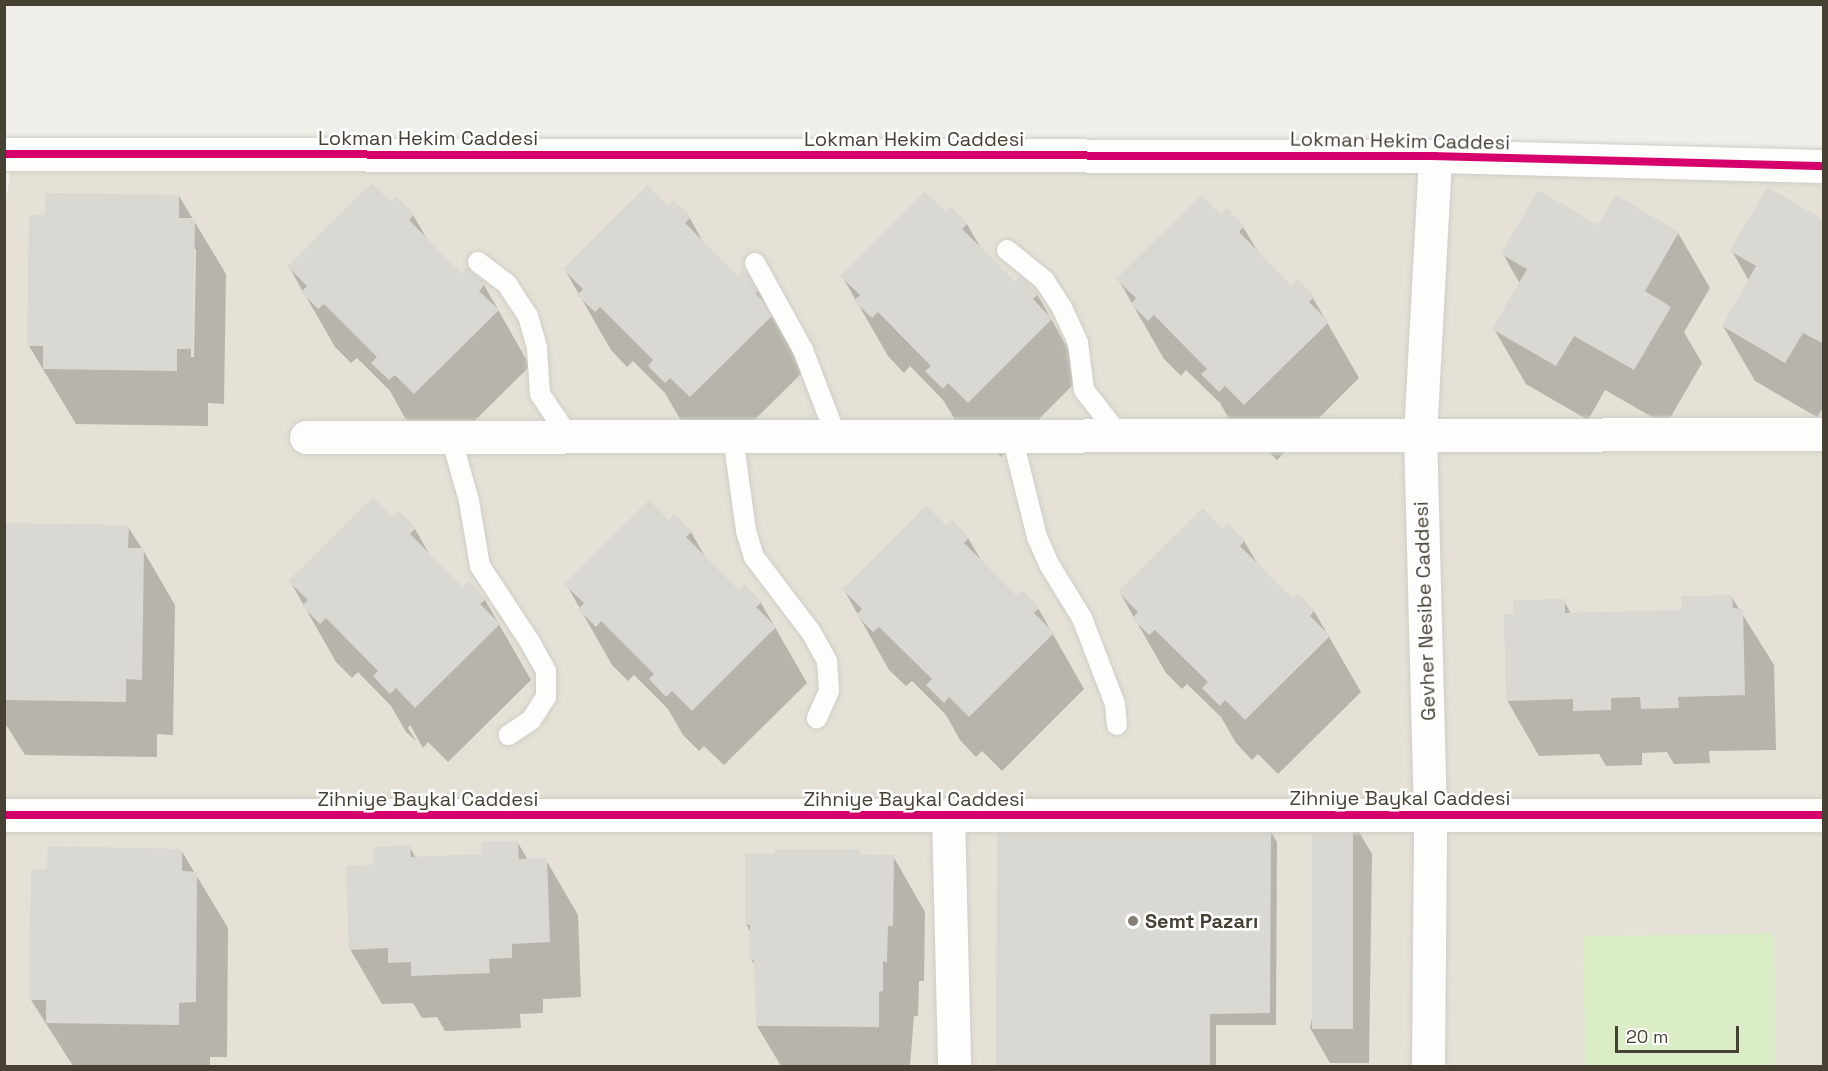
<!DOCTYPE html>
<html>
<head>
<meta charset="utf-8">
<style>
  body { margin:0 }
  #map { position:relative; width:1828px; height:1071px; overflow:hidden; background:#f0efea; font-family:"Space Grotesk",sans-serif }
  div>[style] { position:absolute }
  .residential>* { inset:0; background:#e5e1d6 }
  .green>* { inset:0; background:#dbedc7; transform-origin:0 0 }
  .shadow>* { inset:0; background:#0003 }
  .building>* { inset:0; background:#dad8d2; transform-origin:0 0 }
  .roads { filter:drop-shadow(0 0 2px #cecdc7) drop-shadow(0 0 2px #cecdc7) }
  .lane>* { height:20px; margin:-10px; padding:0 10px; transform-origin:10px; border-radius:10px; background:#fdfdfc }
  .street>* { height:33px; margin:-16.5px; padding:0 16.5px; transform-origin:16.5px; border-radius:16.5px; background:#fdfdfc }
  .cycleway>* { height:8px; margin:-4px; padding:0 4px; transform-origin:4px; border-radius:4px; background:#d6006c }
  .dots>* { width:16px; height:16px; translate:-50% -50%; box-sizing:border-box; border:3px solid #fff; border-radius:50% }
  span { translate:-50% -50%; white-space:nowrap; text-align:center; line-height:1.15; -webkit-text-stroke:5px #fff; paint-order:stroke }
  .street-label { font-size:20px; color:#474134 }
  .poi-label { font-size:20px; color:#474134; font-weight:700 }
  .left { translate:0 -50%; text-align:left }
  .frame { position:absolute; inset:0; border:6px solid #474134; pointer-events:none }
  .scale { position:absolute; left:1615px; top:1026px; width:124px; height:27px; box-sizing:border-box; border:3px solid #474134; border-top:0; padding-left:8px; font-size:18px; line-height:21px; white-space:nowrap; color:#474134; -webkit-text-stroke:4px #fff; paint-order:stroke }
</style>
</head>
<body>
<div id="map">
  <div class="residential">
    <div style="clip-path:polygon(1823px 159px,1823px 1066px,5px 1066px,4px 208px,13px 163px)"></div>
  </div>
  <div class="green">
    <div style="left:1774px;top:933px;width:133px;height:191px;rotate:89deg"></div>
  </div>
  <div class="shadow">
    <div style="clip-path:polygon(evenodd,179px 196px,226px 274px,224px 404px,208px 403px,208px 426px,76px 424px,29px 346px,46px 217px,179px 196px,193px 249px,196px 249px,194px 357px,191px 357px,193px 249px)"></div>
    <div style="clip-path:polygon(391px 204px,413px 215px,430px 244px,461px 275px,484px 285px,530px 366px,447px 448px,421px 434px,405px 418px,390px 391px,357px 358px,351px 363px,335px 347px,289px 267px)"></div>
    <div style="clip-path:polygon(667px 207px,690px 218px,705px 246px,738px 278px,760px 288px,806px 369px,723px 451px,681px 421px,665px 393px,633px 361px,627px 367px,611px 350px,565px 270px)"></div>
    <div style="clip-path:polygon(945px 214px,967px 224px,983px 252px,1015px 284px,1037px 294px,1083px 375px,1001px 457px,981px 437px,959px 426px,943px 400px,910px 366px,904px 373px,888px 356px,842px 276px)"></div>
    <div style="clip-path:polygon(1221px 217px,1243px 227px,1260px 255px,1291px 287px,1313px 298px,1359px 378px,1277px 460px,1257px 440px,1235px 429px,1220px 403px,1186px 370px,1181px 376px,1164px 359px,1118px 279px)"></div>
    <div style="clip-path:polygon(1824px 222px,1824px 407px,1817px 417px,1755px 381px,1723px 326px,1749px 281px,1732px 251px)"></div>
    <div style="clip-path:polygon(1599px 227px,1678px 233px,1710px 288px,1684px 332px,1702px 363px,1666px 425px,1605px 390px,1588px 420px,1526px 384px,1494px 329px,1520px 284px,1503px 254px)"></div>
    <div style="clip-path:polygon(674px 516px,691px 532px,707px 560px,739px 592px,744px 586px,761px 603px,807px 683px,724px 765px,704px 746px,699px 751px,683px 735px,668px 709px,634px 675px,628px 681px,612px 665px,566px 584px,669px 522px)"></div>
    <div style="clip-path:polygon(392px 519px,415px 529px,431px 557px,463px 589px,485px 600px,531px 680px,448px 762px,428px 742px,423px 748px,410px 725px,408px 728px,416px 741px,406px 732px,391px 706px,358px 672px,352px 678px,336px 662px,290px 581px)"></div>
    <div style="clip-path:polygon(4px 525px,128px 527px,143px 550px,175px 605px,173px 735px,157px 734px,157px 757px,25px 755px,10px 731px,4px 722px)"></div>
    <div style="clip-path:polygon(946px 527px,968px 538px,984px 565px,1016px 597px,1038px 608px,1084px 689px,1002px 771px,982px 751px,976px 757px,960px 740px,946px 715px,912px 681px,906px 686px,889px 670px,844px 590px)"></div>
    <div style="clip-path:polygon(1222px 530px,1244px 541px,1259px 566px,1293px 600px,1298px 595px,1314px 611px,1361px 692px,1278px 774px,1258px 754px,1252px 760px,1236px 743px,1221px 717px,1187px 684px,1182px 689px,1166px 673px,1120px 593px)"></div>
    <div style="clip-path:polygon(1731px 596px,1774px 665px,1776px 750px,1709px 751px,1710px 763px,1674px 764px,1667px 752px,1642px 753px,1642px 765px,1606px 766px,1599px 754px,1539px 756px,1507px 700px,1515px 615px,1564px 601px,1571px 614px,1683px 612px)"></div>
    <div style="clip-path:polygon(1352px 820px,1372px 854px,1369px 1063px,1330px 1063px,1310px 1028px)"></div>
    <div style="clip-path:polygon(998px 829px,1270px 830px,1277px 842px,1276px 1025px,1216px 1025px,1216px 1066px,997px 1066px)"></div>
    <div style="clip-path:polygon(518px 843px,528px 860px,546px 860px,578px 915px,581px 997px,543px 999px,543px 1013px,520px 1014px,521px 1028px,445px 1031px,437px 1017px,422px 1018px,413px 1003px,382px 1004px,350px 949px,375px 866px,409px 846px,416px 858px,483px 856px)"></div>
    <div style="clip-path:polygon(181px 850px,228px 928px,227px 1057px,210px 1057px,210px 1066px,73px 1066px,31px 1000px,49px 870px)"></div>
    <div style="clip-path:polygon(858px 851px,861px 856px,893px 856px,925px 912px,924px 981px,919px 981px,918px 1016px,914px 1016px,910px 1066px,781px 1066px,757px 1026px,756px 967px,751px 959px,751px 933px,746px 924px,776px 855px)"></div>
  </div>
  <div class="building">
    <div style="clip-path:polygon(372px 183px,391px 202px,397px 197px,415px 214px,409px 220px,461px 273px,467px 267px,485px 284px,479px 291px,499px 310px,414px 394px,395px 375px,389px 380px,371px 363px,377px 357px,324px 304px,318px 309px,301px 292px,307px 286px,287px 266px)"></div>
    <div style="clip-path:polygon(648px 185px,667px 205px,673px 200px,691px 217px,685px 223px,738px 276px,743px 270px,761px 288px,755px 293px,775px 313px,690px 397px,670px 378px,665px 383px,648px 366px,653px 360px,600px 307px,595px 312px,577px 295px,583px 289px,563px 269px)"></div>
    <div style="clip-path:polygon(1767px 187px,1824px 220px,1824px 344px,1803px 333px,1785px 363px,1722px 326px,1756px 266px,1730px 251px)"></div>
    <div style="clip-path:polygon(1538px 190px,1598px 225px,1616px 195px,1679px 232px,1645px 291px,1671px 307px,1634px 370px,1574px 336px,1556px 366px,1492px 329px,1527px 269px,1501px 254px)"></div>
    <div style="clip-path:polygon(925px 191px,945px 211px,951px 206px,968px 223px,962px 229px,1015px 281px,1021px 276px,1038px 294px,1033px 299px,1052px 319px,968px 403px,948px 383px,943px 389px,925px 371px,931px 366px,878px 312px,872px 318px,854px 301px,860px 295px,840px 276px)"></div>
    <div style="clip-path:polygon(45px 193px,179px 195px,179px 218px,195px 218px,193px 349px,177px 349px,177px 371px,43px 369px,43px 346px,27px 346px,29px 215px,45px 215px)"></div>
    <div style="clip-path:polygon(1201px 195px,1221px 214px,1227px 208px,1244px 226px,1239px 232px,1291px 285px,1297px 279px,1315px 297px,1309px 302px,1329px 322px,1244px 405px,1225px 386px,1219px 392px,1201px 374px,1207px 369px,1154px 315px,1148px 321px,1131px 304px,1136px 298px,1116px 279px)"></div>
    <div style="clip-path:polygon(373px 497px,393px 517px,398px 511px,416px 528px,410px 534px,463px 587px,468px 581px,486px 599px,480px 604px,500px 624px,415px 708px,396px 688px,390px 694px,373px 676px,378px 671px,326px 618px,320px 624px,302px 606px,308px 600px,288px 581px)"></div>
    <div style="clip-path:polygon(649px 500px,669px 520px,674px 514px,692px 531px,686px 537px,739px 590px,744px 584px,762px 602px,756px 607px,776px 627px,692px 711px,672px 691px,666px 697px,649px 679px,654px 674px,601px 621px,596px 627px,578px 609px,584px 603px,564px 584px)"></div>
    <div style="clip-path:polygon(926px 505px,946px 525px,952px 520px,970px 537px,964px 543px,1016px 595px,1022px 590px,1040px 607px,1034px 613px,1054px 633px,969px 717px,949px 697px,944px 703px,926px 685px,932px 679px,879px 627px,873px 632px,856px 615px,862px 609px,842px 589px)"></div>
    <div style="clip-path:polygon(1203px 508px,1222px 528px,1228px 523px,1245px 540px,1240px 546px,1293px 598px,1298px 593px,1315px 610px,1310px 616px,1330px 636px,1245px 720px,1225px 700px,1220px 706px,1202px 688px,1208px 682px,1155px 630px,1149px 635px,1132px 618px,1138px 612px,1118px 592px)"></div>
    <div style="clip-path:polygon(4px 523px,129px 525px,128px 548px,144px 548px,142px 680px,126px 679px,126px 702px,4px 700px)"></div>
    <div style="clip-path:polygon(1732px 595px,1733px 608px,1743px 609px,1745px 695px,1678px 697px,1679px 708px,1641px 709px,1640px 697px,1611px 698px,1611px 710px,1573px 711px,1573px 699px,1506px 701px,1504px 614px,1514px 614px,1513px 600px,1565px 599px,1565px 613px,1682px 610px,1681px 596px)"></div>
    <div style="left:1312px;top:818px;width:41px;height:211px"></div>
    <div style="clip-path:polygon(997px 828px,1271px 828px,1270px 1013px,1210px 1014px,1210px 1066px,996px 1066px)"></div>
    <div style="clip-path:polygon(518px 841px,519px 859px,547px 858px,550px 942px,512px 944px,512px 958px,489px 959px,490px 973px,411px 976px,411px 962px,388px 963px,388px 948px,349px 950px,346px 866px,374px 864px,373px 847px,410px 845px,411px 857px,482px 854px,482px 842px)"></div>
    <div style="clip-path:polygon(48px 846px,182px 849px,182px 871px,197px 872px,196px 1002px,179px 1003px,179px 1025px,46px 1023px,46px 1000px,29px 1000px,31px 869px,47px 869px)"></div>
    <div style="clip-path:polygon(775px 849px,859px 849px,859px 854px,894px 855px,893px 926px,888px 926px,887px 962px,883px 961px,883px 991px,879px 992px,879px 1027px,756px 1026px,754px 960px,749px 960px,750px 925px,745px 925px,745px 853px,775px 854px)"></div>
  </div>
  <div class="roads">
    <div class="lane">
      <div style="left:1007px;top:250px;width:48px;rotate:39deg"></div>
      <div style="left:1044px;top:280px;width:33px;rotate:57deg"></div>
      <div style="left:1062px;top:308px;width:38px;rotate:65deg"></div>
      <div style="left:1078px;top:343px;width:47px;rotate:82.7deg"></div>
      <div style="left:1084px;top:390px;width:57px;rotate:52.1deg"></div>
      <div style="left:478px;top:262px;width:36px;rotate:37deg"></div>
      <div style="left:507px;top:284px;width:38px;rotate:57deg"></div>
      <div style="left:528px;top:316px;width:33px;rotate:74deg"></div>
      <div style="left:537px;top:348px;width:46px;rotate:86.3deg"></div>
      <div style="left:540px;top:394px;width:52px;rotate:56deg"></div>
      <div style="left:755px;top:263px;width:99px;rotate:61.1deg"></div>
      <div style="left:803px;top:350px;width:92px;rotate:69deg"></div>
      <div style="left:1012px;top:436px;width:104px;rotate:76.1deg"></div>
      <div style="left:1037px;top:537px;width:32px;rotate:66deg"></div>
      <div style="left:1050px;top:566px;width:61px;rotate:58.4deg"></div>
      <div style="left:1082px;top:618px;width:92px;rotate:69deg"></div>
      <div style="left:1115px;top:704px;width:21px;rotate:85deg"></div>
      <div style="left:451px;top:437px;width:66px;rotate:74.3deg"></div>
      <div style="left:469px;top:501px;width:66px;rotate:80.4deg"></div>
      <div style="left:480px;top:566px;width:91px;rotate:56.7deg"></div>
      <div style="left:530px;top:642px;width:33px;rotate:61deg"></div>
      <div style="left:546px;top:671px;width:26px;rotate:90deg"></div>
      <div style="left:546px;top:697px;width:27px;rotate:123deg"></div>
      <div style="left:531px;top:720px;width:27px;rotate:146deg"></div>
      <div style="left:733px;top:437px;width:95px;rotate:82.1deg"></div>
      <div style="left:746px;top:531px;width:27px;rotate:73deg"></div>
      <div style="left:754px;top:557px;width:94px;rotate:52.8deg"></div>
      <div style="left:811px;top:632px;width:33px;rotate:61deg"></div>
      <div style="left:827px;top:661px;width:30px;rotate:86deg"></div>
      <div style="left:829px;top:691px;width:30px;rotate:114deg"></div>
    </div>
    <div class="street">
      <div style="left:4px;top:154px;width:1431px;rotate:0.08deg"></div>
      <div style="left:1435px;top:156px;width:389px;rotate:1.5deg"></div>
      <div style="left:306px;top:437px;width:1518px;rotate:-0.11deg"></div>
      <div style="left:4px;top:815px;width:1820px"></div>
      <div style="left:948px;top:815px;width:251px;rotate:88.6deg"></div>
      <div style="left:1428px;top:1066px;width:251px;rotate:-89.5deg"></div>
      <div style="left:1430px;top:815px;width:380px;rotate:-91.5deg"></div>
      <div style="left:1420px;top:435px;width:279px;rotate:-86.9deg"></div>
    </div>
  </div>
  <div class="cycleway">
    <div style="left:4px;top:154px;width:1431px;rotate:0.08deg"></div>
    <div style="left:1435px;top:156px;width:389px;rotate:1.5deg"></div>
    <div style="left:4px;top:815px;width:1820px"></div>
  </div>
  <div class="dots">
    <div style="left:1133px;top:921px;background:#827e74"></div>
  </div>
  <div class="street-label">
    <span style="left:428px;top:138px">Lokman Hekim Caddesi</span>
    <span style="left:914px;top:139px">Lokman Hekim Caddesi</span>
    <span style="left:1400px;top:141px;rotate:1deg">Lokman Hekim Caddesi</span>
    <span style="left:1425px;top:611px;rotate:-92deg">Gevher Nesibe Caddesi</span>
    <span style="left:1400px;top:798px">Zihniye Baykal Caddesi</span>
    <span style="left:428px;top:799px">Zihniye Baykal Caddesi</span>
    <span style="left:914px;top:799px">Zihniye Baykal Caddesi</span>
  </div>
  <div class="poi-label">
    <span class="left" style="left:1145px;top:921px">Semt Pazarı</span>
  </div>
  <div class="frame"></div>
  <div class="scale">20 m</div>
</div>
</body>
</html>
